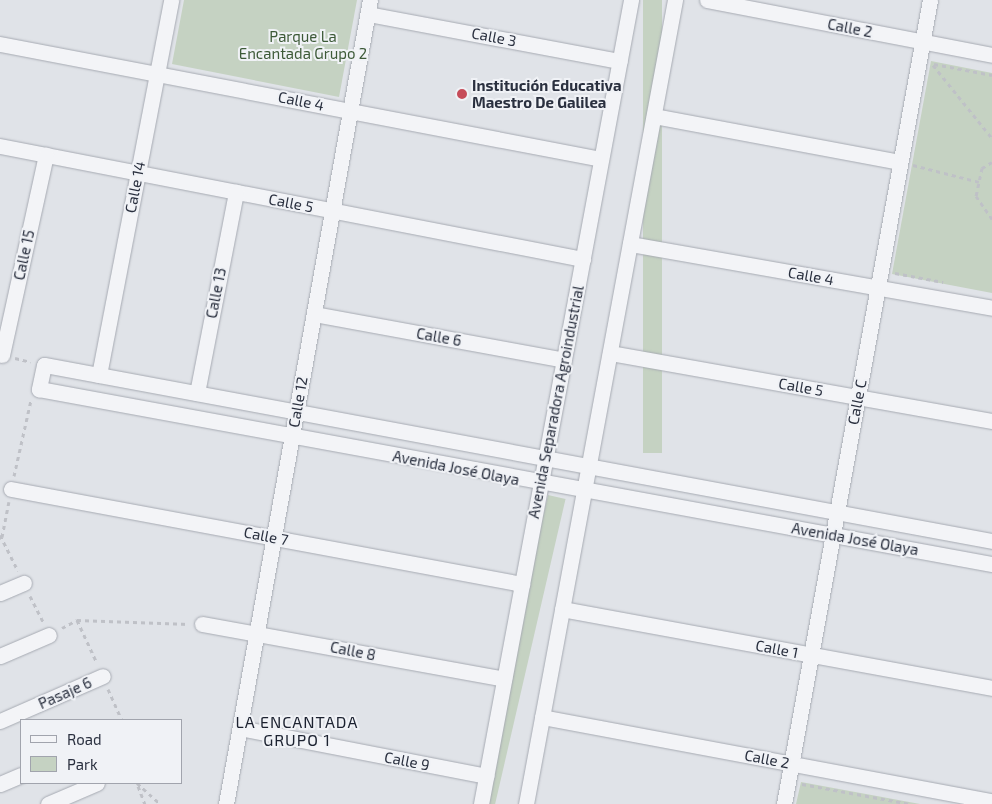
<!DOCTYPE html>
<html>
<head>
<meta charset="utf-8">
<style>
  body { margin:0 }
  #map { position:relative; width:992px; height:804px; overflow:hidden; background:#e0e3e8; font-family:"Exo 2",sans-serif }
  div>[style] { position:absolute }
  .green>* { inset:0; background:#c5d2c2; transform-origin:0 0 }
  .path>* { height:3px; margin-top:-1.5px; transform-origin:0; background:repeating-linear-gradient(90deg,#bfc1c7 0 4px,transparent 0 8px) }
  .roads { filter:drop-shadow(0 0 1px #a6aab2) drop-shadow(0 0 1px #a6aab2) }
  .minor>* { height:15px; margin:-7.5px; padding:0 7.5px; transform-origin:7.5px; border-radius:7.5px; background:#f3f4f7 }
  .dots>* { width:14px; height:14px; translate:-50% -50%; box-sizing:border-box; border:2px solid #f0f2f6; border-radius:50% }
  span { translate:-50% -50%; white-space:nowrap; text-align:center; line-height:1.15; -webkit-text-stroke:4px #f0f2f6; paint-order:stroke }
  .street-label { font-size:15px; color:#2a303f }
  .park-label { font-size:15px; color:#3d5a38 }
  .poi-label { font-size:15px; color:#2a303f; font-weight:700 }
  .left { translate:0 -50%; text-align:left }
  .neighbourhood-label { font-size:16px; color:#1c2230; letter-spacing:1px }
  .legend { position:absolute; left:20px; top:719px; width:162px; height:65px; box-sizing:border-box; background:#f0f2f6; border:1px solid #a1a4ad; margin:0; padding:6px 9px; list-style:none; font-size:15px; color:#2a303f }
  .legend li { display:flex; align-items:center; gap:10px; height:25px }
  .legend b { width:25px; border:1px solid #a1a4ad }
</style>
</head>
<body>
<div id="map">
  <div class="green">
    <div style="clip-path:polygon(184px 0,357px 0,339px 97px,172px 64px)"></div>
    <div style="left:643px;top:0;width:19px;height:453px"></div>
    <div style="clip-path:polygon(931px 61px,992px 73px,992px 293px,892px 274px)"></div>
    <div style="left:548px;top:495px;width:18px;height:314px;rotate:13deg"></div>
    <div style="clip-path:polygon(801px 782px,920px 804px,796px 804px)"></div>
  </div>
  <div class="path">
    <div style="left:934px;top:64px;width:59px;rotate:10.7deg"></div>
    <div style="left:933px;top:65px;width:94px;rotate:51.1deg"></div>
    <div style="left:992px;top:162px;width:12px;rotate:149deg"></div>
    <div style="left:982px;top:168px;width:29px;rotate:102deg"></div>
    <div style="left:976px;top:196px;width:28px;rotate:55deg"></div>
    <div style="left:913px;top:165px;width:68px;rotate:14.4deg"></div>
    <div style="left:895px;top:273px;width:49px;rotate:10.6deg"></div>
    <div style="left:15px;top:358px;width:16px;rotate:14deg"></div>
    <div style="left:14px;top:476px;width:78px;rotate:-77.4deg"></div>
    <div style="left:0;top:535px;width:40px;rotate:63.4deg"></div>
    <div style="left:2px;top:537px;width:36px;rotate:-79deg"></div>
    <div style="left:30px;top:596px;width:29px;rotate:63deg"></div>
    <div style="left:77px;top:620px;width:47px;rotate:65.1deg"></div>
    <div style="left:62px;top:628px;width:17px;rotate:-28deg"></div>
    <div style="left:77px;top:620px;width:112px;rotate:2deg"></div>
    <div style="left:108px;top:689px;width:34px;rotate:66deg"></div>
    <div style="left:137px;top:783px;width:31px;rotate:42deg"></div>
    <div style="left:802px;top:784px;width:110px;rotate:10.5deg"></div>
    <div style="left:138px;top:786px;width:19px;rotate:69deg"></div>
  </div>
  <div class="roads">
    <div class="minor">
      <div style="left:707px;top:0;width:290px;rotate:10.9deg"></div>
      <div style="left:368px;top:14px;width:256px;rotate:10.6deg"></div>
      <div style="left:0;top:44px;width:612px;rotate:10.83deg"></div>
      <div style="left:654px;top:116px;width:250px;rotate:10.6deg"></div>
      <div style="left:0;top:146px;width:594px;rotate:10.97deg"></div>
      <div style="left:630px;top:244px;width:368px;rotate:10deg"></div>
      <div style="left:314px;top:314px;width:254px;rotate:10.4deg"></div>
      <div style="left:610px;top:353px;width:388px;rotate:10.1deg"></div>
      <div style="left:2px;top:355px;width:205px;rotate:-77.6deg"></div>
      <div style="left:99px;top:375px;width:382px;rotate:-79.1deg"></div>
      <div style="left:197px;top:393px;width:205px;rotate:-79deg"></div>
      <div style="left:11px;top:489px;width:520px;rotate:10.53deg"></div>
      <div style="left:992px;top:541px;width:964px;rotate:-169.48deg"></div>
      <div style="left:44px;top:365px;width:25px;rotate:102deg"></div>
      <div style="left:39px;top:389px;width:969px;rotate:10.41deg"></div>
      <div style="left:0;top:593px;width:26px;rotate:-23deg"></div>
      <div style="left:562px;top:609px;width:437px;rotate:10.4deg"></div>
      <div style="left:202px;top:624px;width:307px;rotate:10.3deg"></div>
      <div style="left:0;top:656px;width:53px;rotate:-23.2deg"></div>
      <div style="left:542px;top:717px;width:458px;rotate:10.6deg"></div>
      <div style="left:0;top:721px;width:112px;rotate:-23.6deg"></div>
      <div style="left:240px;top:728px;width:251px;rotate:11deg"></div>
      <div style="left:0;top:784px;width:23px;rotate:-23deg"></div>
      <div style="left:48px;top:804px;width:53px;rotate:-23.2deg"></div>
      <div style="left:226px;top:804px;width:817px;rotate:-79.85deg"></div>
      <div style="left:481px;top:804px;width:818px;rotate:-79.43deg"></div>
      <div style="left:526px;top:804px;width:818px;rotate:-79.5deg"></div>
      <div style="left:784px;top:804px;width:817px;rotate:-79.71deg"></div>
    </div>
  </div>
  <div class="dots">
    <div style="left:462px;top:94px;background:#c64c59"></div>
  </div>
  <div class="street-label">
    <span style="left:850px;top:28px;rotate:11deg">Calle 2</span>
    <span style="left:494px;top:37px;rotate:11deg">Calle 3</span>
    <span style="left:301px;top:101px;rotate:11deg">Calle 4</span>
    <span style="left:135px;top:187px;rotate:-79deg">Calle 14</span>
    <span style="left:291px;top:203px;rotate:11deg">Calle 5</span>
    <span style="left:24px;top:255px;rotate:-78deg">Calle 15</span>
    <span style="left:811px;top:276px;rotate:10deg">Calle 4</span>
    <span style="left:216px;top:293px;rotate:-79deg">Calle 13</span>
    <span style="left:439px;top:337px;rotate:10deg">Calle 6</span>
    <span style="left:801px;top:387px;rotate:10deg">Calle 5</span>
    <span style="left:298px;top:402px;rotate:-80deg">Calle 12</span>
    <span style="left:556px;top:402px;rotate:-79deg">Avenida Separadora Agroindustrial</span>
    <span style="left:857px;top:402px;rotate:-79deg">Calle C</span>
    <span style="left:456px;top:468px;rotate:11deg">Avenida José Olaya</span>
    <span style="left:266px;top:536px;rotate:11deg">Calle 7</span>
    <span style="left:855px;top:539px;rotate:10deg">Avenida José Olaya</span>
    <span style="left:777px;top:649px;rotate:11deg">Calle 1</span>
    <span style="left:353px;top:651px;rotate:11deg">Calle 8</span>
    <span style="left:65px;top:693px;rotate:-24deg">Pasaje 6</span>
    <span style="left:767px;top:759px;rotate:11deg">Calle 2</span>
    <span style="left:407px;top:761px;rotate:11deg">Calle 9</span>
  </div>
  <div class="park-label">
    <span style="left:303px;top:45px">Parque La<br>Encantada Grupo 2</span>
  </div>
  <div class="poi-label">
    <span class="left" style="left:472px;top:94px">Institución Educativa<br>Maestro De Galilea</span>
  </div>
  <div class="neighbourhood-label">
    <span style="left:297px;top:731px">LA ENCANTADA<br>GRUPO 1</span>
  </div>
  <ul class="legend">
  <li><b style="height:6px;background:#f3f4f7"></b>Road</li>
  <li><b style="height:14px;background:#c5d2c2"></b>Park</li>
  </ul>
</div>
</body>
</html>
